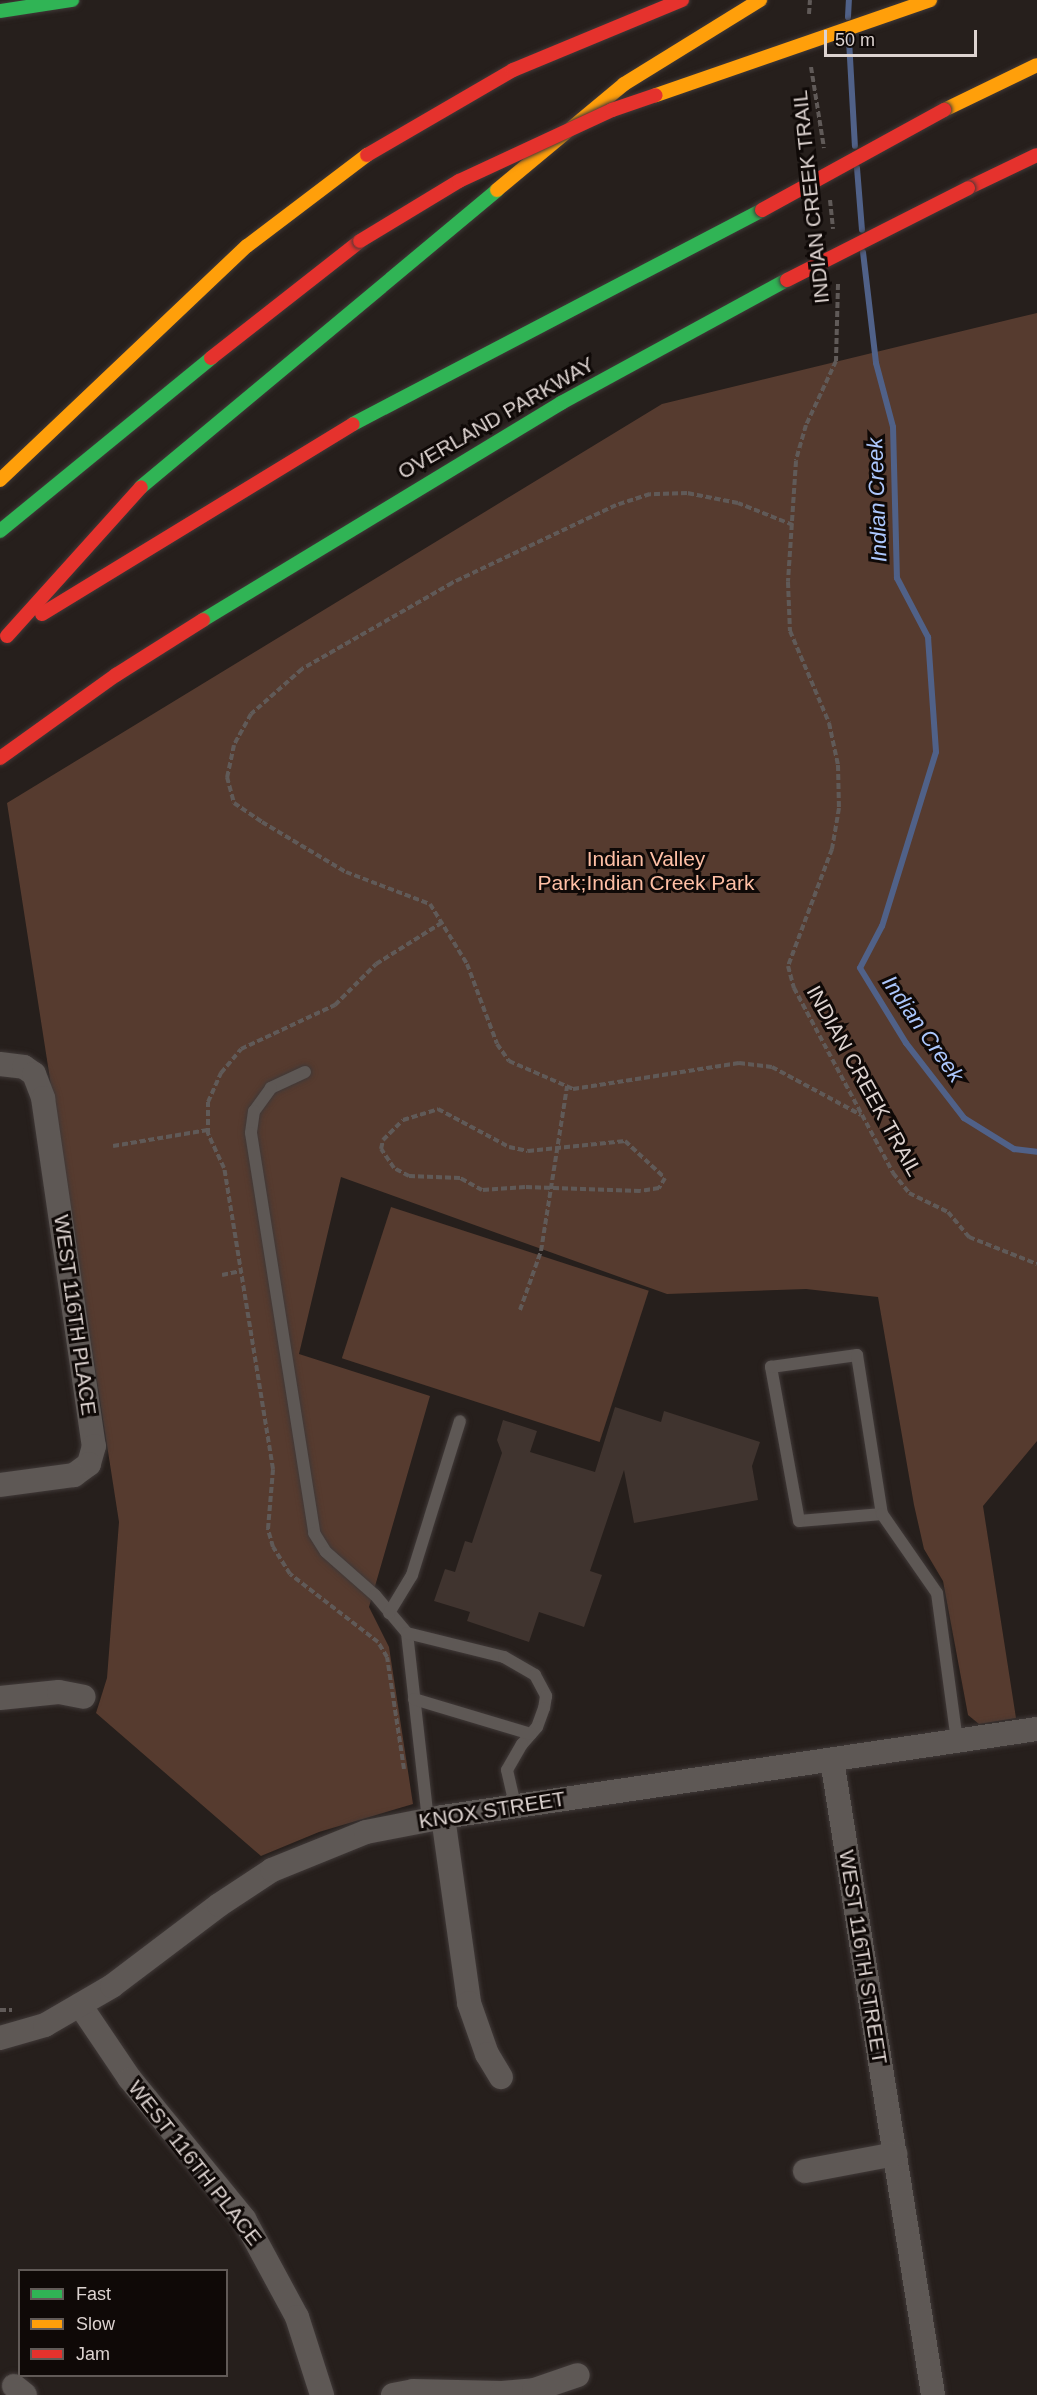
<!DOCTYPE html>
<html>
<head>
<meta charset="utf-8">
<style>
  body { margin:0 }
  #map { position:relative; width:1037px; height:2395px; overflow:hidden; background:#261f1c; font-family:Arial,sans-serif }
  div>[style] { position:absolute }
  .green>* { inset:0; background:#563b2f; transform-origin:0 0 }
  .stream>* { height:6px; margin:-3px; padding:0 3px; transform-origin:3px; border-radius:3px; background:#506188 }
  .building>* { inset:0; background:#40342f }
  .path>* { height:4px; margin-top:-2px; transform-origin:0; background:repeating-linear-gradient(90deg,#605a58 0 6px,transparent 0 9px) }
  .roads { filter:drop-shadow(0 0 2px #403938) drop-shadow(0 0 2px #403938) }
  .lane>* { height:12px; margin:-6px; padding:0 6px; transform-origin:6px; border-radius:6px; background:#5e5855 }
  .street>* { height:24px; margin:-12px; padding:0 12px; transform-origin:12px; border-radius:12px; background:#5e5855 }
  .fast>* { height:14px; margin:-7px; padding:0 7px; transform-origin:7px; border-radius:7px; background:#30b455 }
  .slow>* { height:14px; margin:-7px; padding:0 7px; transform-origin:7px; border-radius:7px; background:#ff9f0a }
  .jam>* { height:14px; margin:-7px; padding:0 7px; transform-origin:7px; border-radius:7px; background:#e5322d }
  .bridges { filter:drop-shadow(0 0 2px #403938) drop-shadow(0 0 2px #403938) }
  .slow-bridge>* { height:14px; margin:-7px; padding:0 7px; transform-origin:7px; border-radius:7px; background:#ff9f0a }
  .jam-bridge>* { height:14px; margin:-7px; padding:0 7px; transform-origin:7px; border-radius:7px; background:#e5322d }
  span { translate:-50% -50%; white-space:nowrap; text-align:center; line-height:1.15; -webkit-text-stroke:6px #0f0907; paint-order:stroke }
  .street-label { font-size:21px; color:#ddd3d0 }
  .park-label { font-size:21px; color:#febfa5 }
  .water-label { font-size:22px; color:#acc7fd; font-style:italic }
  .legend { position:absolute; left:18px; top:2269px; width:210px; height:108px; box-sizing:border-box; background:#0f0907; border:2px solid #615a57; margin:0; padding:8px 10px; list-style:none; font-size:18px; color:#ddd3d0 }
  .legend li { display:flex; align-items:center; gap:12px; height:30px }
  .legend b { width:30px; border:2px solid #615a57 }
  .scale { position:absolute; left:824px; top:30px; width:153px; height:27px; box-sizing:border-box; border:3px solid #ddd3d0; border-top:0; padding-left:8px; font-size:18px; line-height:21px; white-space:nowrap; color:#ddd3d0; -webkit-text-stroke:4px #0f0907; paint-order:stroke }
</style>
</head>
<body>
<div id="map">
  <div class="green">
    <div style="clip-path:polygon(1037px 313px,1037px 1441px,983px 1506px,1016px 1718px,979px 1724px,968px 1715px,943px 1581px,924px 1549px,914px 1505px,878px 1297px,806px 1289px,667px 1294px,341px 1177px,299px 1354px,430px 1396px,369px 1607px,389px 1647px,413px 1804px,319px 1832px,261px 1856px,96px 1713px,107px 1678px,119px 1522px,7px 803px,662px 404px)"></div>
    <div style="left:391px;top:1207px;width:271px;height:159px;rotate:18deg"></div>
  </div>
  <div class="stream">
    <div style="left:848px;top:17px;width:17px;rotate:-87deg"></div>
    <div style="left:849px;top:40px;width:106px;rotate:86.8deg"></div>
    <div style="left:857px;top:168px;width:62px;rotate:85.4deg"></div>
    <div style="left:863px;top:252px;width:112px;rotate:83.3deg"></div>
    <div style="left:876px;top:363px;width:66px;rotate:75.1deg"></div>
    <div style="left:893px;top:427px;width:151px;rotate:88.5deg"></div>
    <div style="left:897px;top:578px;width:67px;rotate:62.3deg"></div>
    <div style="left:928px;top:637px;width:115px;rotate:86deg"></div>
    <div style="left:936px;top:752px;width:182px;rotate:107.2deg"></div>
    <div style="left:882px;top:926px;width:47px;rotate:117.6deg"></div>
    <div style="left:860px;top:968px;width:88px;rotate:58.5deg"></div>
    <div style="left:906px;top:1043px;width:95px;rotate:52.3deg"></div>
    <div style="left:964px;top:1118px;width:59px;rotate:31.8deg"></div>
    <div style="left:1014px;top:1149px;width:23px;rotate:7deg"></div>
  </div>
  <div class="building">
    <div style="clip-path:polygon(615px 1407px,661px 1422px,664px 1411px,760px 1442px,752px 1466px,758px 1500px,634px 1523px,624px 1470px,590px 1571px,602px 1575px,584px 1627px,539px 1612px,529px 1642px,467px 1621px,470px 1612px,434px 1601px,445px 1569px,455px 1572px,465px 1541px,472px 1543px,502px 1453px,497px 1440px,503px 1420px,537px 1431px,530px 1452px,595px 1472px)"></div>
  </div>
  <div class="path">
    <div style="left:809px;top:14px;width:14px;rotate:-86deg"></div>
    <div style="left:811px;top:67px;width:82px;rotate:80.9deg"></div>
    <div style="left:830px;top:200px;width:29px;rotate:84deg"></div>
    <div style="left:838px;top:284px;width:77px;rotate:91.5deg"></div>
    <div style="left:836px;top:361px;width:71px;rotate:115.1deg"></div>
    <div style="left:806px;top:425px;width:37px;rotate:106deg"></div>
    <div style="left:796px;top:461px;width:121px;rotate:93.8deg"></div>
    <div style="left:788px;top:582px;width:49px;rotate:87.7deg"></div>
    <div style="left:790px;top:631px;width:100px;rotate:67deg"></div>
    <div style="left:829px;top:723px;width:43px;rotate:77.9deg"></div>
    <div style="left:838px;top:765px;width:43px;rotate:88.7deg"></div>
    <div style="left:839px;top:808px;width:42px;rotate:99.7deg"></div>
    <div style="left:832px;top:849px;width:125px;rotate:110.6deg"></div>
    <div style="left:788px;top:966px;width:23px;rotate:75deg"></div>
    <div style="left:794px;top:988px;width:210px;rotate:61.8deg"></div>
    <div style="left:893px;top:1173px;width:26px;rotate:51deg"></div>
    <div style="left:909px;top:1193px;width:43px;rotate:26deg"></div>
    <div style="left:948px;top:1212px;width:33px;rotate:50deg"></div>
    <div style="left:969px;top:1237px;width:73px;rotate:21.7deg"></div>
    <div style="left:793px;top:525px;width:59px;rotate:-158.2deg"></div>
    <div style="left:738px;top:503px;width:52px;rotate:-168.9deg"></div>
    <div style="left:687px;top:493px;width:37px;rotate:178deg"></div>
    <div style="left:650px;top:494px;width:36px;rotate:162deg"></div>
    <div style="left:616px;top:505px;width:182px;rotate:154.6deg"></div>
    <div style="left:452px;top:583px;width:173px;rotate:150.2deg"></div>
    <div style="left:302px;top:669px;width:68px;rotate:138.6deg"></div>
    <div style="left:251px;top:714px;width:35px;rotate:119deg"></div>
    <div style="left:234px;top:745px;width:33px;rotate:102deg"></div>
    <div style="left:227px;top:777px;width:27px;rotate:75deg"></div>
    <div style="left:234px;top:803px;width:34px;rotate:34deg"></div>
    <div style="left:262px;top:822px;width:98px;rotate:30.8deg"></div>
    <div style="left:346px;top:872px;width:90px;rotate:20.9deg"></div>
    <div style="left:430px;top:904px;width:70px;rotate:58.3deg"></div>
    <div style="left:467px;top:964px;width:85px;rotate:69.4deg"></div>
    <div style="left:497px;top:1044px;width:21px;rotate:55deg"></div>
    <div style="left:509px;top:1061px;width:70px;rotate:23.6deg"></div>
    <div style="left:573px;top:1089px;width:168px;rotate:-8.9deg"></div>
    <div style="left:739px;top:1063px;width:33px;rotate:7deg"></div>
    <div style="left:772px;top:1067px;width:101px;rotate:28.3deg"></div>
    <div style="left:438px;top:1109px;width:81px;rotate:28.2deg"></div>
    <div style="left:509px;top:1147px;width:19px;rotate:12deg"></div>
    <div style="left:528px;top:1151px;width:98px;rotate:-5.9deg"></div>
    <div style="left:625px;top:1141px;width:54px;rotate:42.8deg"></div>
    <div style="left:665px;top:1178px;width:12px;rotate:121deg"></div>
    <div style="left:659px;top:1188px;width:19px;rotate:171deg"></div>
    <div style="left:640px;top:1191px;width:115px;rotate:-178deg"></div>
    <div style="left:525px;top:1187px;width:43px;rotate:176deg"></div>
    <div style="left:482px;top:1190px;width:25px;rotate:-151deg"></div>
    <div style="left:460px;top:1178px;width:51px;rotate:-177.8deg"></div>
    <div style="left:409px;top:1176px;width:17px;rotate:-152deg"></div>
    <div style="left:394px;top:1168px;width:23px;rotate:-124deg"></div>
    <div style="left:381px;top:1149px;width:9px;rotate:-77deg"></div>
    <div style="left:383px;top:1140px;width:28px;rotate:-45deg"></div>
    <div style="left:403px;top:1120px;width:37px;rotate:-17deg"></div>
    <div style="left:113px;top:1146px;width:96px;rotate:-9.6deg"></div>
    <div style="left:222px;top:1275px;width:19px;rotate:-12deg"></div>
    <div style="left:520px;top:1310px;width:63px;rotate:-70.4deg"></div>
    <div style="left:541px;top:1251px;width:167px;rotate:-81deg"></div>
    <div style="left:404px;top:1769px;width:113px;rotate:-98.6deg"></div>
    <div style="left:387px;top:1657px;width:17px;rotate:-121deg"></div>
    <div style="left:378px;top:1642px;width:111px;rotate:-142.3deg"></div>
    <div style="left:290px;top:1574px;width:32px;rotate:-122deg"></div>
    <div style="left:273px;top:1547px;width:19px;rotate:-106deg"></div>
    <div style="left:268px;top:1529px;width:60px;rotate:-85.2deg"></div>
    <div style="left:273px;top:1469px;width:305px;rotate:-99.2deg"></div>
    <div style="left:224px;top:1168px;width:38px;rotate:-115deg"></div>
    <div style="left:208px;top:1134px;width:32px;rotate:-90deg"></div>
    <div style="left:208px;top:1102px;width:32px;rotate:-66deg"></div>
    <div style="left:221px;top:1073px;width:31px;rotate:-50deg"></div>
    <div style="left:241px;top:1049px;width:104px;rotate:-25.1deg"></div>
    <div style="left:335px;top:1005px;width:58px;rotate:-45deg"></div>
    <div style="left:376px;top:964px;width:79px;rotate:-32.1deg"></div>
    <div style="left:0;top:2010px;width:12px"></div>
  </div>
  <div class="roads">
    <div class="lane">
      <div style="left:305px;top:1072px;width:38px;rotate:155deg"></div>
      <div style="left:271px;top:1088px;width:29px;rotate:126deg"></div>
      <div style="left:254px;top:1111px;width:22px;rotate:98deg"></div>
      <div style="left:251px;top:1133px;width:405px;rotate:81deg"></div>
      <div style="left:314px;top:1533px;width:22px;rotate:58deg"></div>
      <div style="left:326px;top:1552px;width:65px;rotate:41.3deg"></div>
      <div style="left:375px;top:1595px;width:50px;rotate:49.9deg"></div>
      <div style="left:407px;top:1633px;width:187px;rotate:83.6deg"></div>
      <div style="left:882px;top:1514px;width:83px;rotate:175.2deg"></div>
      <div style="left:799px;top:1521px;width:157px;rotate:-100.3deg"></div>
      <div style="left:771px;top:1367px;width:87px;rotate:-7.9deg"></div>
      <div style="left:857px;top:1355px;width:161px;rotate:81.1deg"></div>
      <div style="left:882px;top:1514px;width:96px;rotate:55.2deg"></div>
      <div style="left:937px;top:1593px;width:149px;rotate:82.3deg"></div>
      <div style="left:389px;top:1613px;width:44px;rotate:-58.8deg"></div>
      <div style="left:412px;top:1575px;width:161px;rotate:-72.7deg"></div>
      <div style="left:407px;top:1633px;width:100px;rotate:13.9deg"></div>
      <div style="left:504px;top:1657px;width:36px;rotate:30deg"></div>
      <div style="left:535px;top:1675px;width:24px;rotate:62deg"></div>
      <div style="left:546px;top:1696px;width:12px;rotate:99deg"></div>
      <div style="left:544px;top:1708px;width:20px;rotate:110deg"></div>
      <div style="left:537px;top:1727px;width:23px;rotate:131deg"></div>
      <div style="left:522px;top:1744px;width:30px;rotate:120deg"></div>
      <div style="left:507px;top:1770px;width:37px;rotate:77deg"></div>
      <div style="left:414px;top:1699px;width:122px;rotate:16.7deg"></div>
    </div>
    <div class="street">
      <div style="left:0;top:1064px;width:24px;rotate:7deg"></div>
      <div style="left:24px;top:1067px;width:12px;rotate:35deg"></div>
      <div style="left:34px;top:1074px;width:26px;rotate:69deg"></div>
      <div style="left:43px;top:1098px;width:352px;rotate:81.7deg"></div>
      <div style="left:94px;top:1446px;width:19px;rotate:106deg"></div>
      <div style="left:89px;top:1464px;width:19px;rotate:144deg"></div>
      <div style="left:74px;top:1475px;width:75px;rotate:172.3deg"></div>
      <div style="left:0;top:1698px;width:59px;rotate:-5.8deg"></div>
      <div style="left:59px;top:1692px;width:25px;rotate:11deg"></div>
      <div style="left:832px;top:1760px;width:643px;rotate:80.96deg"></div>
      <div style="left:443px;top:1817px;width:188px;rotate:82deg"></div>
      <div style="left:469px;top:2003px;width:54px;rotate:70.6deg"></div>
      <div style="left:487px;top:2054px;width:27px;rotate:59deg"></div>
      <div style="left:80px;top:2005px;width:89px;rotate:56deg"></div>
      <div style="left:130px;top:2079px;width:181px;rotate:50.8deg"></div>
      <div style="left:244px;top:2219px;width:111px;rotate:61.6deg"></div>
      <div style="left:297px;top:2317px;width:82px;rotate:72.2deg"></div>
      <div style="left:0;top:2038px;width:47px;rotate:-16.1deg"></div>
      <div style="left:45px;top:2025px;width:78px;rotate:-30.2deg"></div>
      <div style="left:112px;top:1986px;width:134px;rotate:-37.1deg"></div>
      <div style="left:219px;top:1905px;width:64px;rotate:-33.4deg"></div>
      <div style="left:272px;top:1870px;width:101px;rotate:-22deg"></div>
      <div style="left:366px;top:1832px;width:78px;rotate:-11deg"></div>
      <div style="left:443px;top:1817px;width:600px;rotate:-8.43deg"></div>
      <div style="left:805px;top:2171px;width:92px;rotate:-10.7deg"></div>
      <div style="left:14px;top:2386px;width:14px;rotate:39deg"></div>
      <div style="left:393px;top:2395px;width:20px;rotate:-11deg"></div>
      <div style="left:413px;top:2391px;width:89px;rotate:1.3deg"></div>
      <div style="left:502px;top:2393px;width:32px;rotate:-5deg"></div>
      <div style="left:534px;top:2390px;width:46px;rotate:-18.8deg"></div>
    </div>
    <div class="fast">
      <div style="left:0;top:11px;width:73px;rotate:-8.7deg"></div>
      <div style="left:353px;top:424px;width:462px;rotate:-27.6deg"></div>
      <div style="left:141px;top:487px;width:464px;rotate:-39.8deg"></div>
      <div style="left:0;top:531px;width:273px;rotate:-39.3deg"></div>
      <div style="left:203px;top:620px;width:419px;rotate:-31.2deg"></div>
      <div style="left:561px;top:403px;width:257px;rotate:-28.6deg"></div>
    </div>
    <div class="slow">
      <div style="left:944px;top:110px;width:103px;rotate:-25.8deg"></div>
      <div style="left:497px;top:190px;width:165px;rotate:-39.8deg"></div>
      <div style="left:624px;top:84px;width:160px;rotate:-31.7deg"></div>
      <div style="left:0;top:480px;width:340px;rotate:-43.5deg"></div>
      <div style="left:247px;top:246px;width:151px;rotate:-37.2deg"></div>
    </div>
    <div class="jam">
      <div style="left:367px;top:155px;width:169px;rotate:-30.2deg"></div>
      <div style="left:513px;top:70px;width:183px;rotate:-22.5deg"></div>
      <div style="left:968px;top:188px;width:76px;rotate:-25.6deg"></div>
      <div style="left:211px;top:358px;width:189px;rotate:-38.1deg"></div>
      <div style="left:42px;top:614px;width:364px;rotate:-31.4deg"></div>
      <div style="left:7px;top:636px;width:200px;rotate:-48deg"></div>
      <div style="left:0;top:758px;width:143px;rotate:-35.6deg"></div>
      <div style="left:116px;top:675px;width:103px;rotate:-32.3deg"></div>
    </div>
  </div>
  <div class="bridges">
    <div class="slow-bridge">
      <div style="left:656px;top:95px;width:290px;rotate:-19.1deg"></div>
    </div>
    <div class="jam-bridge">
      <div style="left:762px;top:210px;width:208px;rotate:-28.8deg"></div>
      <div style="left:360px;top:241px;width:116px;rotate:-31.2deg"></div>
      <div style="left:459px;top:181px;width:169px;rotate:-24.9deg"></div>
      <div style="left:612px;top:110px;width:46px;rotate:-18.8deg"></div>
      <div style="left:787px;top:280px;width:203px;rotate:-26.9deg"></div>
    </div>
  </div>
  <div class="street-label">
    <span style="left:811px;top:197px;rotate:-96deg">INDIAN CREEK TRAIL</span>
    <span style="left:496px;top:418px;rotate:-30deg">OVERLAND PARKWAY</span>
    <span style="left:864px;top:1081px;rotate:61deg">INDIAN CREEK TRAIL</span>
    <span style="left:75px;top:1315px;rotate:82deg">WEST 116TH PLACE</span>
    <span style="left:492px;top:1810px;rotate:-9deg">KNOX STREET</span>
    <span style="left:863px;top:1957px;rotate:81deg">WEST 116TH STREET</span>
    <span style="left:195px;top:2163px;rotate:52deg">WEST 116TH PLACE</span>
  </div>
  <div class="park-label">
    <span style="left:646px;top:871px">Indian Valley<br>Park;Indian Creek Park</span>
  </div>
  <div class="water-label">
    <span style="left:877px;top:500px;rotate:-92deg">Indian Creek</span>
    <span style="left:923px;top:1029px;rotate:55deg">Indian Creek</span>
  </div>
  <ul class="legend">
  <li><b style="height:8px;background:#30b455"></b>Fast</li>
  <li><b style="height:8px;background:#ff9f0a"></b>Slow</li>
  <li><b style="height:8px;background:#e5322d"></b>Jam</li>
  </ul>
  <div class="scale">50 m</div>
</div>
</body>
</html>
